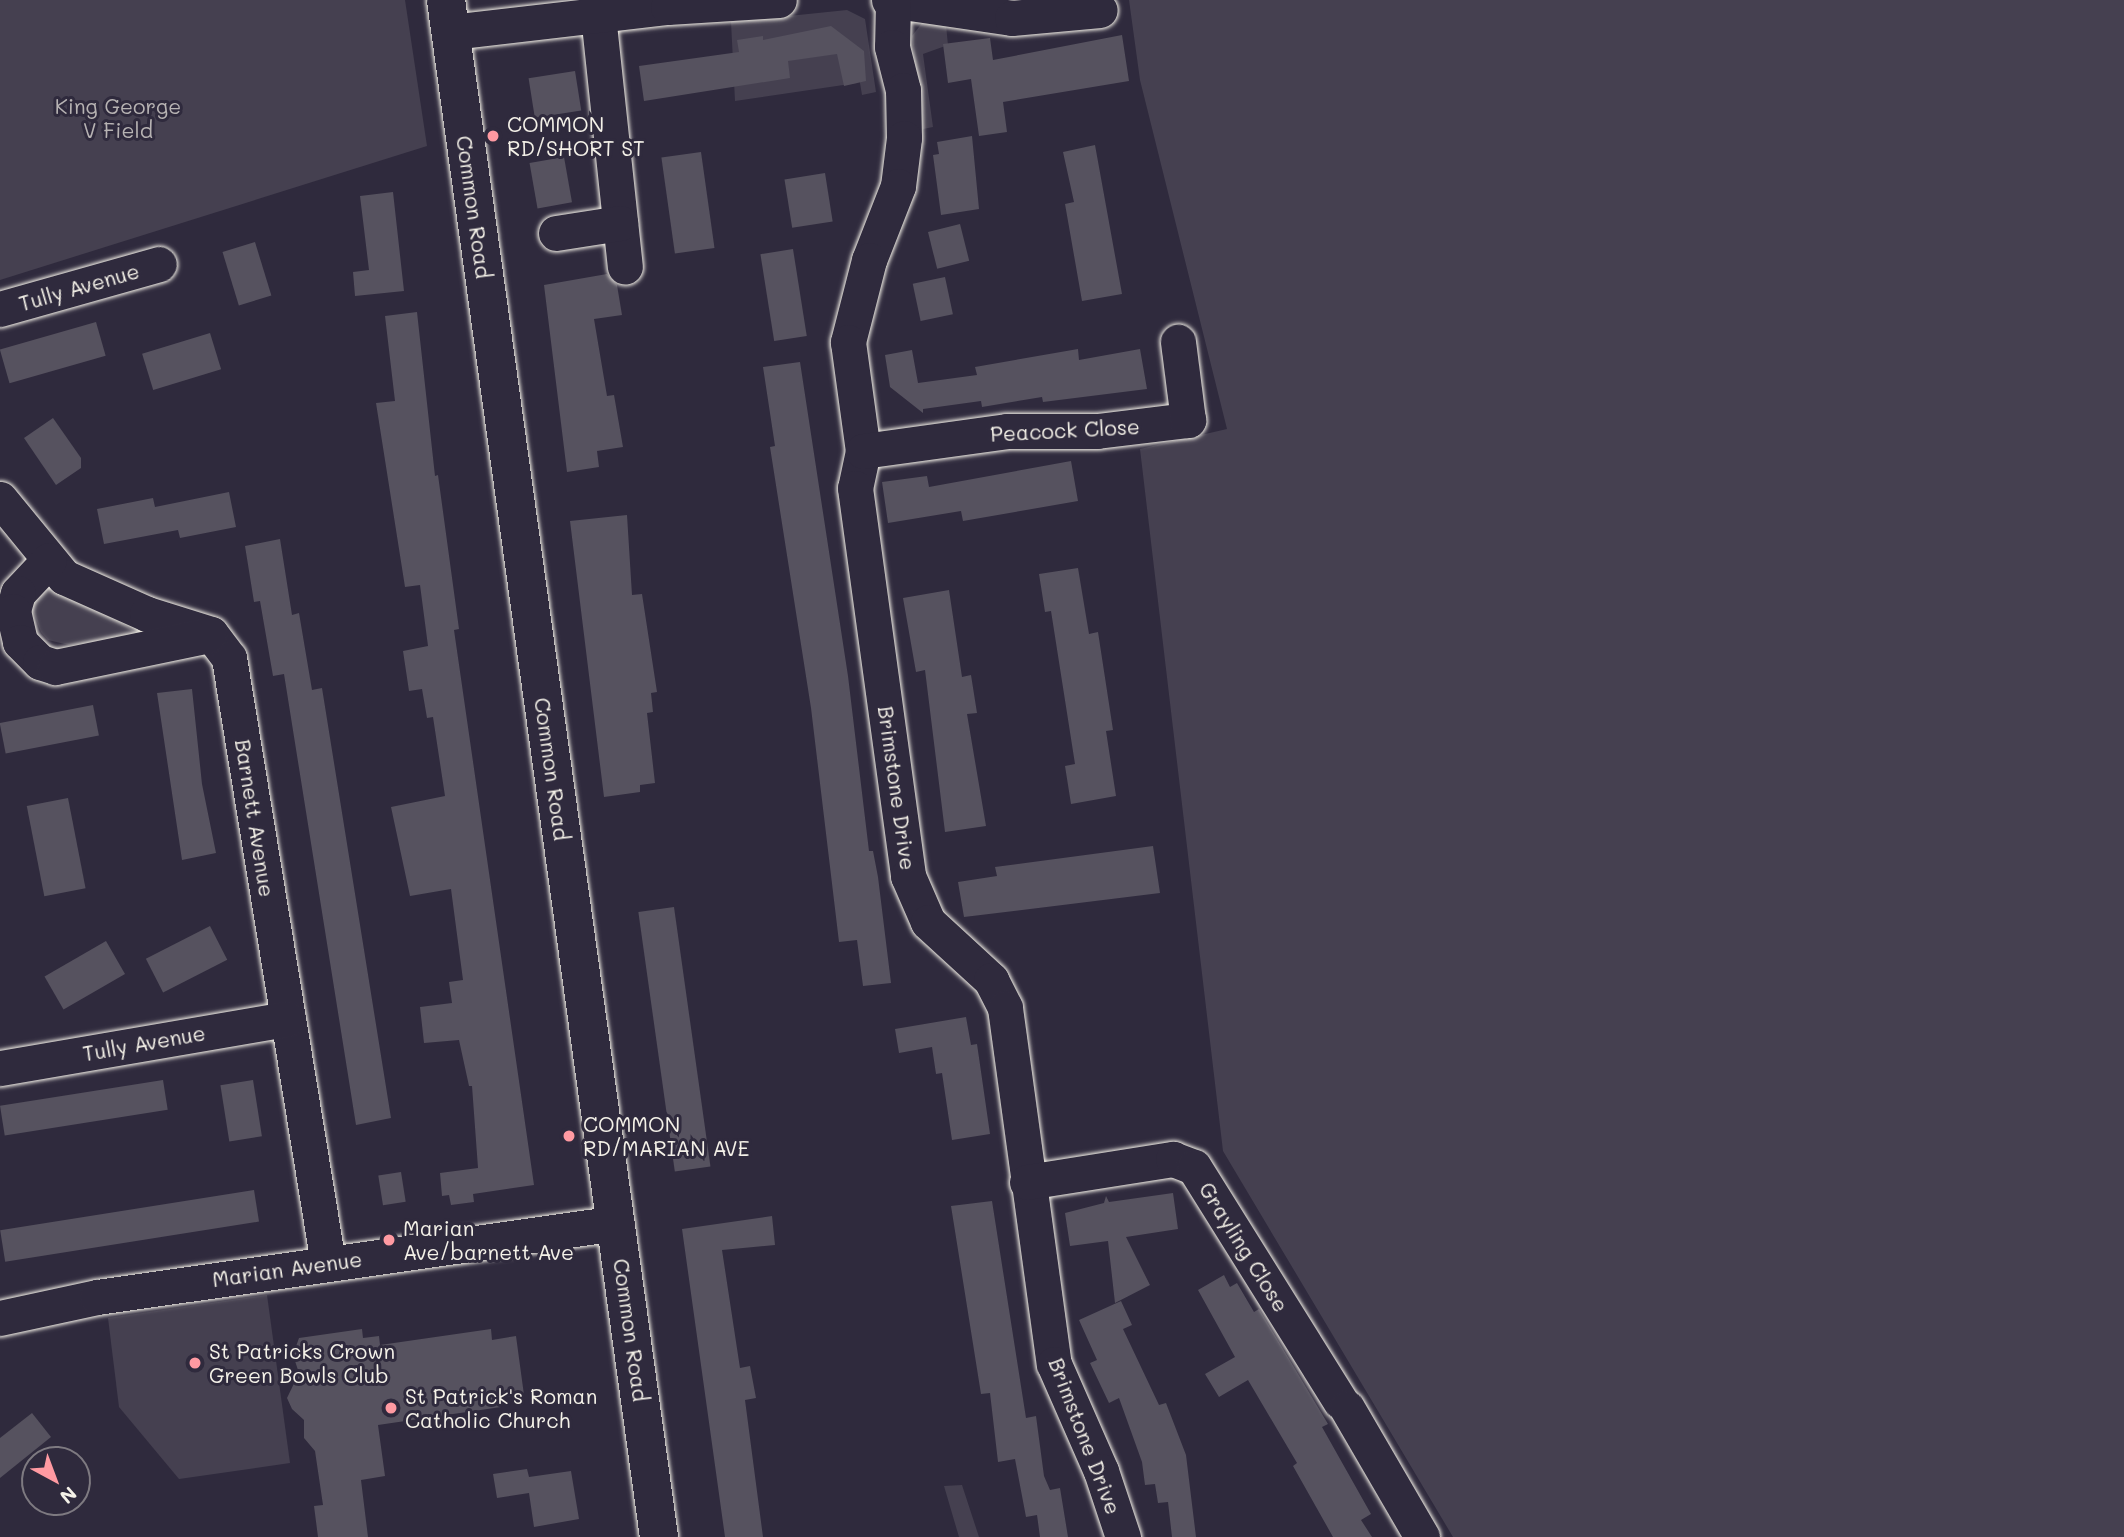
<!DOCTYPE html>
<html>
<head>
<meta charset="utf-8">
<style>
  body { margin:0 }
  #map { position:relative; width:2124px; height:1537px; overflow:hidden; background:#2f2a3d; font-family:Mali,sans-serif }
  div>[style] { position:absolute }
  .green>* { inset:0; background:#454050 }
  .building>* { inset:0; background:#56525f; transform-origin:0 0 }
  .roads { filter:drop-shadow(0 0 2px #f4f1e8) drop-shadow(0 0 2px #f4f1e8) }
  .street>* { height:35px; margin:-17.5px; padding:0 17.5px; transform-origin:17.5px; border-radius:17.5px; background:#2f2a3d }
  .primary>* { height:38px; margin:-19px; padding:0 19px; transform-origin:19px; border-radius:19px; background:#2f2a3d }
  .dots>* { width:19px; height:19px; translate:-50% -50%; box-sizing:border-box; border:4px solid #2f2a3d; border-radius:50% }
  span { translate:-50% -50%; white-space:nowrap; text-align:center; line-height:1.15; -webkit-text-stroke:6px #2f2a3d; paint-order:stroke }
  .park-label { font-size:21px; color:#b7b3b3 }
  .poi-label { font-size:21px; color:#f4f1e8 }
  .left { translate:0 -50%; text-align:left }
  .street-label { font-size:21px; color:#f4f1e8 }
  .north { position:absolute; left:21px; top:1446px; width:70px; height:70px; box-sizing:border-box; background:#2f2a3d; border:2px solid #7e7a81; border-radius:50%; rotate:139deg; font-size:19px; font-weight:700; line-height:28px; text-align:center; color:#f4f1e8 }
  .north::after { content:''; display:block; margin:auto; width:24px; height:32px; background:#ff9aa2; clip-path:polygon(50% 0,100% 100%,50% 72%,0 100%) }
</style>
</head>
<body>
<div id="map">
  <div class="green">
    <div style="clip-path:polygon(0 0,405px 0,427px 146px,0 280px)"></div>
    <div style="clip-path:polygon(1129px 0,2124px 0,2124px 1537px,1453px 1537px,1223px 1151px,1140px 449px,1227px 429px,1140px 80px)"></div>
    <div style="clip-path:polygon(847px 10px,865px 19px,876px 92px,862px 95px,858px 71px,857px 83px,735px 101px,731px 22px)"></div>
    <div style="clip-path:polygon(922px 23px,946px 25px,948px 45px,923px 54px,933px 127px,923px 129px,912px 36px)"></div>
    <div style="clip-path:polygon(50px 582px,79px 595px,135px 632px,130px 637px,69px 645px,48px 640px,41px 632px,32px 608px,35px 596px)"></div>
    <div style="clip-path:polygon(267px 1295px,290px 1463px,179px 1479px,119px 1407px,108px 1318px)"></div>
    <div style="clip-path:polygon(962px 1485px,979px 1537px,980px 1537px,959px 1537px,944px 1486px)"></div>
  </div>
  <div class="building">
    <div style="clip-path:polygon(831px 26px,864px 51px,866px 81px,844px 86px,837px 54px,788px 61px,790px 78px,644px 101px,639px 66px,739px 52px,737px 40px,763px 36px,763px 40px)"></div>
    <div style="clip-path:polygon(1122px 35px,1129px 81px,1003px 102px,1007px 132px,979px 136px,971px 79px,948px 83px,943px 44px,990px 38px,993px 60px)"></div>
    <div style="left:575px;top:71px;width:40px;height:47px;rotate:81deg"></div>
    <div style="clip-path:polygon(972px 136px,979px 209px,941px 215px,933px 155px,939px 154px,937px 142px)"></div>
    <div style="clip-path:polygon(1095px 145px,1122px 294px,1082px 301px,1065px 204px,1074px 202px,1063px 152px)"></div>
    <div style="left:701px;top:152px;width:97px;height:40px;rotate:82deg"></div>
    <div style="left:564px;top:157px;width:46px;height:35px;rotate:80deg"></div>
    <div style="left:825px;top:173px;width:49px;height:41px;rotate:81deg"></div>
    <div style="clip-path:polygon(393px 192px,404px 291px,355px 296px,353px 272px,369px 270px,360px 196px)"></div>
    <div style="left:960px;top:224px;width:38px;height:33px;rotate:76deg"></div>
    <div style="left:255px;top:242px;width:56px;height:34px;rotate:73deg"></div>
    <div style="left:793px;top:249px;width:88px;height:33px;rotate:81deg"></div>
    <div style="clip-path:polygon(607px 274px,617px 285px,622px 315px,594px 319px,607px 396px,614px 395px,623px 447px,597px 451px,599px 467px,567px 472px,544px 285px)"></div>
    <div style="left:945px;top:277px;width:38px;height:33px;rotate:78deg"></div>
    <div style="clip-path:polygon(417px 312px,435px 476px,438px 475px,459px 629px,454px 630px,534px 1185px,473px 1194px,474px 1202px,451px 1205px,449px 1195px,442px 1196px,440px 1173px,478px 1168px,472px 1086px,469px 1086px,459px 1040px,424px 1043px,420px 1007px,452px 1003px,449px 982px,463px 980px,451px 889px,410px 896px,391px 807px,445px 796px,433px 717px,427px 718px,422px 689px,409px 691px,403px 651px,428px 646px,420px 585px,405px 587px,376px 403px,395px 401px,385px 316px)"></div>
    <div style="left:96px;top:322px;width:35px;height:100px;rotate:74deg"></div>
    <div style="left:210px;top:333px;width:38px;height:71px;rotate:73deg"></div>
    <div style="clip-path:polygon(1078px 349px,1079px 360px,1140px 349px,1147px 389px,1043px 402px,1042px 397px,982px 407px,981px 401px,923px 409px,923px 413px,890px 387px,885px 355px,912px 350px,918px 383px,977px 375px,975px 367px)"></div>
    <div style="clip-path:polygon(800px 362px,848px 676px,869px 851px,873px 851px,878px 877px,891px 983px,863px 986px,857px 940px,839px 942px,811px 708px,770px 447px,775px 446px,763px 367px)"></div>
    <div style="clip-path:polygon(53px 418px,81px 458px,81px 468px,56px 485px,24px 438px)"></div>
    <div style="clip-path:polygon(1071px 461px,1078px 501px,963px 521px,961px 511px,888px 523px,882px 482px,927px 476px,929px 487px)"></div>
    <div style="clip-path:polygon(229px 492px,236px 527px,180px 538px,178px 530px,104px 544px,97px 509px,153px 498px,155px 507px)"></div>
    <div style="clip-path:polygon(627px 515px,632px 595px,642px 594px,657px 692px,651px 693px,653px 712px,647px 713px,655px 783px,640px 785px,640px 792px,604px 797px,570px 521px)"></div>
    <div style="clip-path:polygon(280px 539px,292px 615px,299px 613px,312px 690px,322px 688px,391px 1118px,356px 1125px,284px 674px,273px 676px,260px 601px,254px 602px,245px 546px)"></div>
    <div style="clip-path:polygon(1078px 568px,1089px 634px,1098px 632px,1113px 730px,1106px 731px,1116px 796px,1071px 804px,1065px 766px,1075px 764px,1051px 611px,1045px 612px,1039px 574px)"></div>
    <div style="clip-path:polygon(949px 590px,962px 677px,971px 675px,977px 713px,967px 714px,986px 826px,945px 832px,925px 670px,916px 672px,903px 598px)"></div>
    <div style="clip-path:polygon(192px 689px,202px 784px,216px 853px,182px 860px,157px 693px)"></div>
    <div style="left:93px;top:705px;width:31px;height:95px;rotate:79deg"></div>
    <div style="left:68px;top:798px;width:92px;height:42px;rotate:79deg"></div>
    <div style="clip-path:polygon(1153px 846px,1160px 893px,964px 917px,958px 882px,997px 876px,995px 867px)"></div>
    <div style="left:674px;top:907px;width:262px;height:36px;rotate:82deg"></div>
    <div style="left:210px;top:926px;width:38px;height:72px;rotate:63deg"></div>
    <div style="left:106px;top:941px;width:38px;height:71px;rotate:60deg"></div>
    <div style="clip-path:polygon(966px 1017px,971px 1045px,977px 1044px,990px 1134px,952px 1140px,942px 1073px,936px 1074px,932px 1047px,899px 1053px,895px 1029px)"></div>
    <div style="left:163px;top:1080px;width:30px;height:165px;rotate:81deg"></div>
    <div style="left:253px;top:1080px;width:57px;height:33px;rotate:81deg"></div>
    <div style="left:401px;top:1172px;width:30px;height:23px;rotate:81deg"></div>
    <div style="left:254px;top:1190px;width:32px;height:257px;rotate:81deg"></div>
    <div style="clip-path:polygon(1173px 1193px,1178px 1229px,1126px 1237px,1150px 1285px,1115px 1303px,1108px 1241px,1070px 1246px,1065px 1213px,1104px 1203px,1106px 1196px,1109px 1202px)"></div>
    <div style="clip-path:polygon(992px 1201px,1026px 1418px,1036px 1416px,1044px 1476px,1050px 1490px,1060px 1488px,1068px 1537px,1040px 1537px,1037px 1515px,1026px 1517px,1015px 1459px,998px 1462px,990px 1393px,981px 1394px,951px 1206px)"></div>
    <div style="clip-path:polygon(772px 1216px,775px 1245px,722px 1250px,740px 1368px,750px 1366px,756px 1398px,745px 1400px,763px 1537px,725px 1537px,682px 1229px)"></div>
    <div style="clip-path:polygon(1224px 1275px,1230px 1287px,1237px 1283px,1254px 1312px,1259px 1309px,1328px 1424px,1322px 1427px,1371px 1514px,1361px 1520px,1372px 1537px,1333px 1537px,1293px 1466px,1297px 1463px,1248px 1380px,1219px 1397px,1205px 1374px,1235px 1357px,1198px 1290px)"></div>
    <div style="clip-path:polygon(1121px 1301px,1132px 1325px,1123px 1329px,1159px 1405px,1166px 1403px,1186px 1455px,1196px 1537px,1172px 1537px,1168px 1502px,1158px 1503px,1155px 1484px,1145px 1485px,1142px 1462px,1119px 1398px,1109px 1403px,1090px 1363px,1097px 1360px,1079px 1320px)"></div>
    <div style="clip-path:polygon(362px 1329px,363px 1338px,379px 1336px,380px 1345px,491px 1329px,492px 1340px,516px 1336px,524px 1395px,500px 1398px,501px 1407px,378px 1425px,385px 1476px,361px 1480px,368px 1537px,318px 1537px,314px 1506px,323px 1505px,315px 1451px,304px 1438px,304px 1420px,292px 1409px,287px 1398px,299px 1373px,293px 1355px,299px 1338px)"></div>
    <div style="clip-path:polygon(32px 1413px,51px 1437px,0 1478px,0 1438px)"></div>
    <div style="clip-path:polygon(527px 1469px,529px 1477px,571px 1471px,579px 1519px,534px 1527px,529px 1493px,497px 1498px,493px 1474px)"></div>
  </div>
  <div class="roads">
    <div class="street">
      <div style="left:889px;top:0;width:124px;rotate:8.3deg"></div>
      <div style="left:1012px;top:18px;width:88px;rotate:-5.2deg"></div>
      <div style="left:893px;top:1px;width:46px;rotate:91.2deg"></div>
      <div style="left:892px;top:47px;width:44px;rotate:75.7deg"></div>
      <div style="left:903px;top:90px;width:48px;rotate:88.8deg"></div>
      <div style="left:904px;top:138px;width:48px;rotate:97.1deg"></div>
      <div style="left:898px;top:186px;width:79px;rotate:111.4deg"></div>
      <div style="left:869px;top:260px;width:85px;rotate:104.4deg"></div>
      <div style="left:848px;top:342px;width:110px;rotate:82.2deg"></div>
      <div style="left:863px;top:451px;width:38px;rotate:102deg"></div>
      <div style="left:855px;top:488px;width:392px;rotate:82.2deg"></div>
      <div style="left:908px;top:876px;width:50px;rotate:66.5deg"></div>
      <div style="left:928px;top:922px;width:86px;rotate:42.6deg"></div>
      <div style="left:991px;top:980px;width:31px;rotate:63deg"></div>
      <div style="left:1005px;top:1008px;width:359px;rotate:82.2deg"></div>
      <div style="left:1054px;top:1364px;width:117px;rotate:66.3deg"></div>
      <div style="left:1101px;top:1471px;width:70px;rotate:71.6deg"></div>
      <div style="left:598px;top:15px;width:253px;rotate:83.9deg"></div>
      <div style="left:451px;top:32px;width:218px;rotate:-6.6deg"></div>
      <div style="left:668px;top:7px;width:111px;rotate:-3.6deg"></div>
      <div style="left:556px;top:233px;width:65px;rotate:-8.9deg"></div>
      <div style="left:0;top:309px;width:165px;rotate:-15.8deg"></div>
      <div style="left:863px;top:451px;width:145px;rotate:-7.9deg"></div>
      <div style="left:1007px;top:431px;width:90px"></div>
      <div style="left:1097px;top:431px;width:92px;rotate:-6.9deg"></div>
      <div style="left:1188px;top:420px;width:79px;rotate:-97.3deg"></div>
      <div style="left:0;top:499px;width:101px;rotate:50.6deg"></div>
      <div style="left:64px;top:577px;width:91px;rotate:24deg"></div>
      <div style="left:147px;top:614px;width:67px;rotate:17.4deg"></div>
      <div style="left:211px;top:634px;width:30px;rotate:53deg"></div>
      <div style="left:229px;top:658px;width:613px;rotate:80.71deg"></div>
      <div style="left:49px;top:560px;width:45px;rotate:133.2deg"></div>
      <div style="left:18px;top:593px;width:19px;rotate:106deg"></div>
      <div style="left:13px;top:611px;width:32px;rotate:77deg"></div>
      <div style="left:20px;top:642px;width:28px;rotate:45deg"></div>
      <div style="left:40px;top:662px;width:16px;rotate:18deg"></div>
      <div style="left:55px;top:667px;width:157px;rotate:-11.7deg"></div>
      <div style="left:0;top:1068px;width:292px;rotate:-9.7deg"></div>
      <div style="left:1027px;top:1182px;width:148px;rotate:-9deg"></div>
      <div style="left:1173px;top:1159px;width:22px;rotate:21deg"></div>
      <div style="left:1194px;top:1167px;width:276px;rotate:58deg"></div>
      <div style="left:0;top:1318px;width:99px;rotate:-12.2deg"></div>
      <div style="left:97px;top:1297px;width:525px;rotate:-8.1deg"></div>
      <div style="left:1347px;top:1408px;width:149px;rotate:59.8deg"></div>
    </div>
    <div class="primary">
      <div style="left:446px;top:0;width:1552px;rotate:82.11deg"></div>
    </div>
  </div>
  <div class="dots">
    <div style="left:493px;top:136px;background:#ff9aa2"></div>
    <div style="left:569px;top:1136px;background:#ff9aa2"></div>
    <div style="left:389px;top:1240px;background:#ff9aa2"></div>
    <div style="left:195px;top:1363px;background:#ff9aa2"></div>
    <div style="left:391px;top:1408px;background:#ff9aa2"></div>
  </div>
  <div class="park-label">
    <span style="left:118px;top:118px">King George<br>V Field</span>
  </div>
  <div class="poi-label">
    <span class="left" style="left:507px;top:136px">COMMON<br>RD/SHORT ST</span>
    <span class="left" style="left:583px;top:1136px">COMMON<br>RD/MARIAN AVE</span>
    <span class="left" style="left:403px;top:1240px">Marian<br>Ave/barnett Ave</span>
    <span class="left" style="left:209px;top:1363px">St Patricks Crown<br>Green Bowls Club</span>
    <span class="left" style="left:405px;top:1408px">St Patrick's Roman<br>Catholic Church</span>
  </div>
  <div class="street-label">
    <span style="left:474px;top:207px;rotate:82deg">Common Road</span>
    <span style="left:79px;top:287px;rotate:-16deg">Tully Avenue</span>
    <span style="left:1065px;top:430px;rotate:-3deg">Peacock Close</span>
    <span style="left:552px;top:769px;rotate:82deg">Common Road</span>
    <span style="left:897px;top:788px;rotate:82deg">Brimstone Drive</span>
    <span style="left:255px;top:818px;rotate:81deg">Barnett Avenue</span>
    <span style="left:144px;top:1043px;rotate:-10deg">Tully Avenue</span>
    <span style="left:1244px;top:1247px;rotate:58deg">Grayling Close</span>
    <span style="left:287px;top:1269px;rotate:-8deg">Marian Avenue</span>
    <span style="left:631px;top:1330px;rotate:82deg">Common Road</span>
    <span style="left:1085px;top:1436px;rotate:69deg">Brimstone Drive</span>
  </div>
  <div class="north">N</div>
</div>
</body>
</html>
